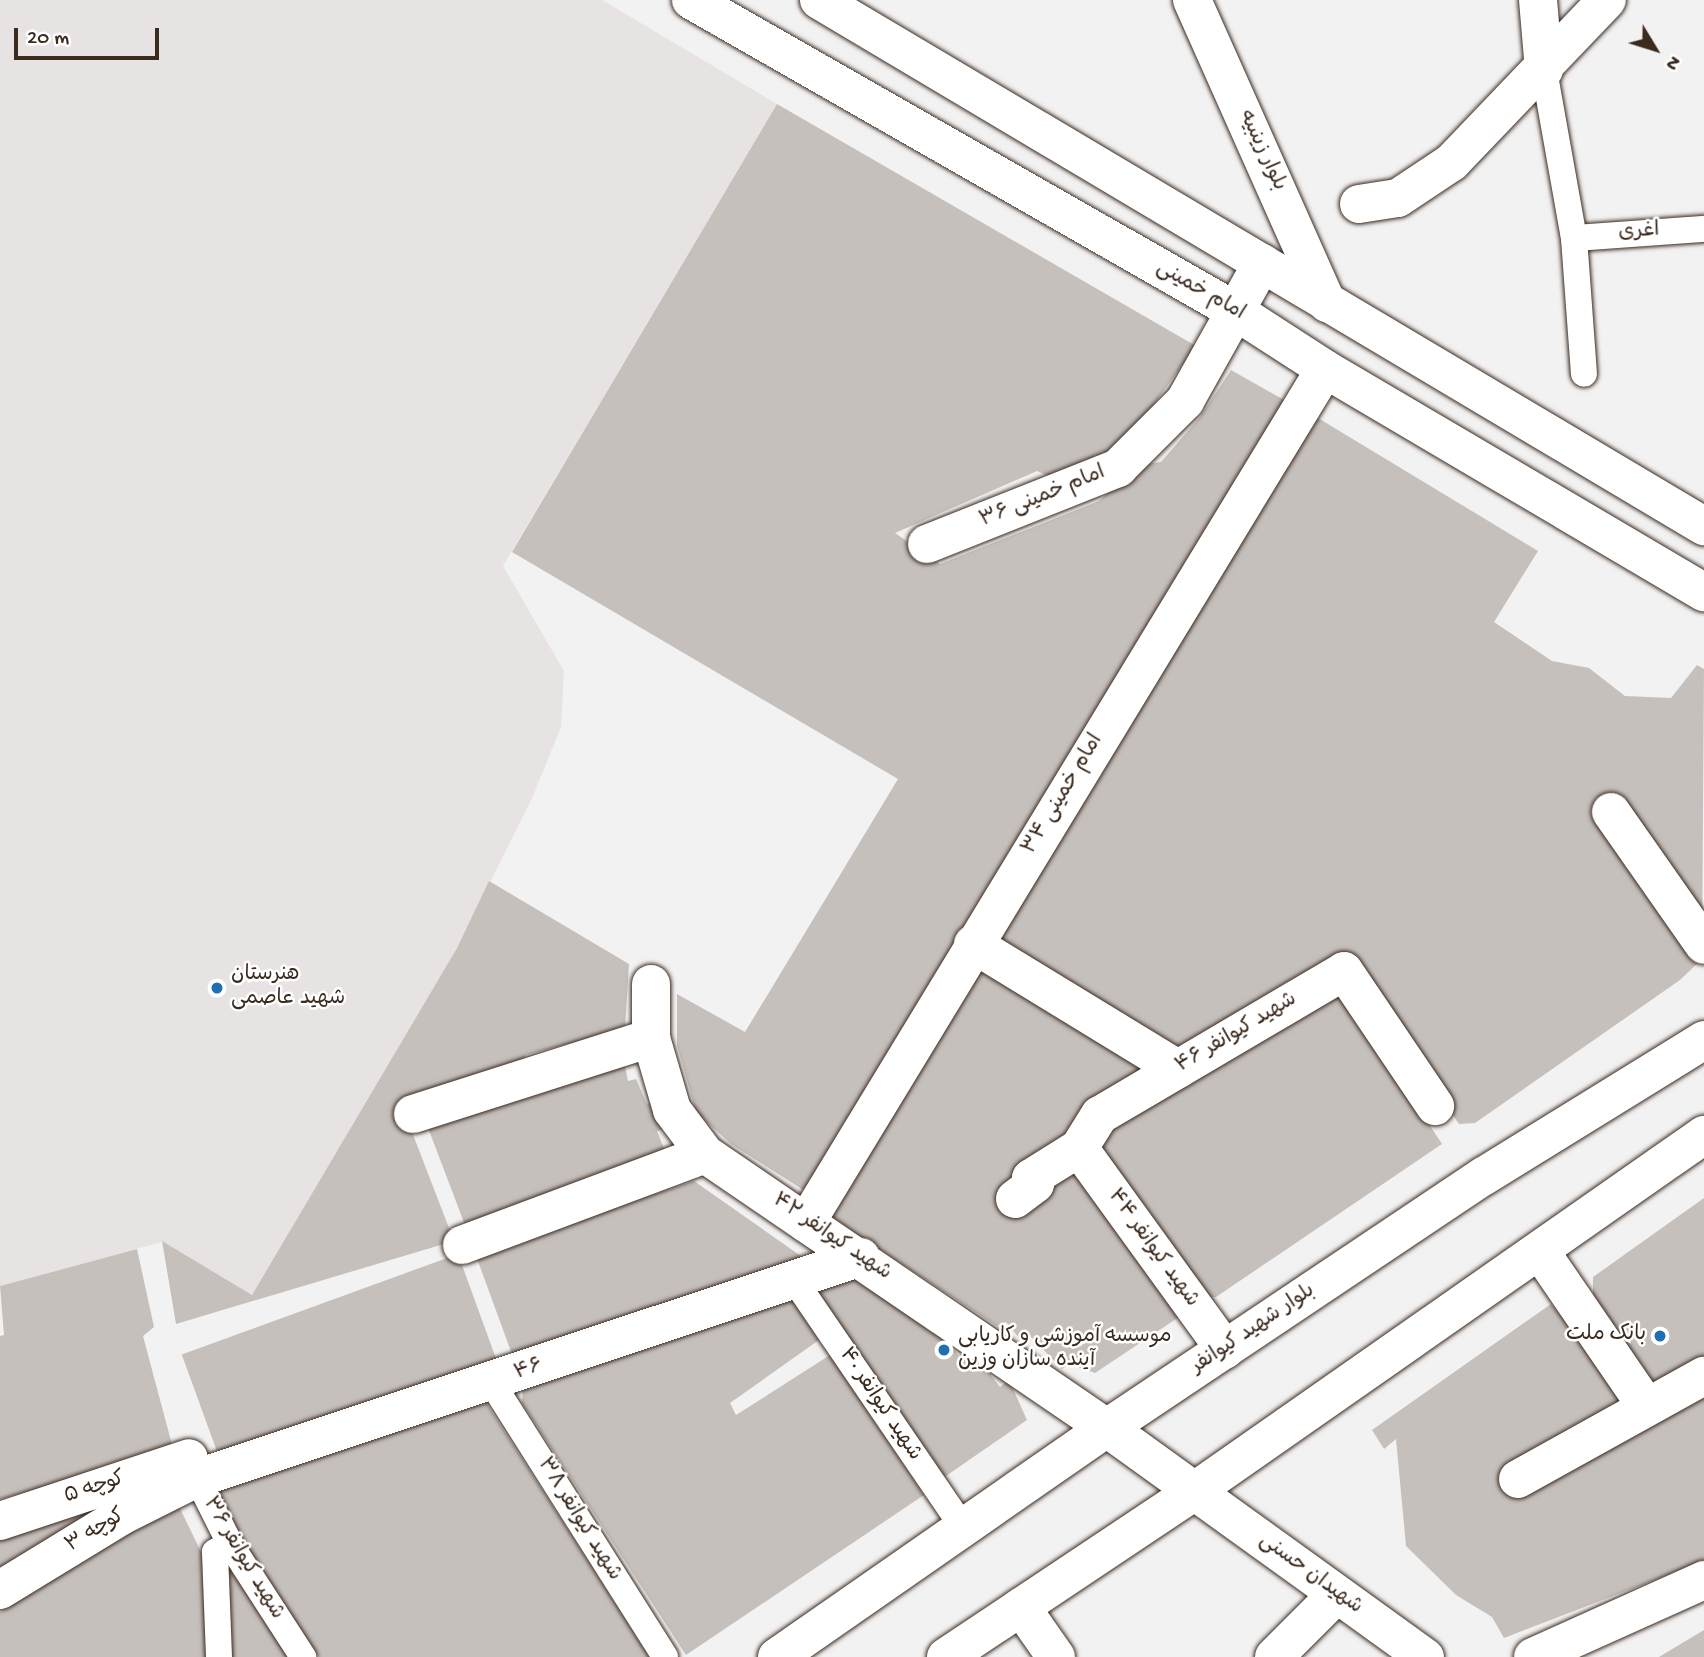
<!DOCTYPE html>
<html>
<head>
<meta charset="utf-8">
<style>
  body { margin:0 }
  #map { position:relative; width:1704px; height:1657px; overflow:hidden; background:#f3f2f2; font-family:"Gochi Hand","Playpen Sans Arabic",sans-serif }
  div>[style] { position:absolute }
  .built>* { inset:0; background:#e6e3e2 }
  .building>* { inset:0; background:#c6c0bd; transform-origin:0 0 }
  .roads { filter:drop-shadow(0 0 2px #3b2a1e) drop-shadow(0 0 2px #3b2a1e) }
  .lane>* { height:26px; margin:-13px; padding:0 13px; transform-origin:13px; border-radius:13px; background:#fff }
  .street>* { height:38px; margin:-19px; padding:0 19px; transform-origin:19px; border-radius:19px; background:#fff }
  .secondary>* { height:38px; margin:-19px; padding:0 19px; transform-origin:19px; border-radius:19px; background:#fff }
  .dots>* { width:19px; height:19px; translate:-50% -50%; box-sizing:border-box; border:4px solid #fff; border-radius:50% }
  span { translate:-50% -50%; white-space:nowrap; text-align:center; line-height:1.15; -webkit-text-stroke:5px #fff; paint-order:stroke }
  .street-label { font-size:21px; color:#3b2a1e }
  .poi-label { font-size:21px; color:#3b2a1e }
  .left { translate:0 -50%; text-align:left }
  .right { translate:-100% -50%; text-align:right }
  .north { position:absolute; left:1620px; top:14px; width:70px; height:70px; -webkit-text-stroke:5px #fff; paint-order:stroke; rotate:128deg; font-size:19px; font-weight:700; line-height:28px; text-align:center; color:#3b2a1e }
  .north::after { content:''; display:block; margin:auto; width:24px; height:32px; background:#3b2a1e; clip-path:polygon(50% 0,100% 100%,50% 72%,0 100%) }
  .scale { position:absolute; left:14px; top:28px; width:145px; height:32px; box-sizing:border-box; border:4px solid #3b2a1e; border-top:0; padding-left:9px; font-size:21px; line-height:24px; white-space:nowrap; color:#3b2a1e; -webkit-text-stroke:5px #fff; paint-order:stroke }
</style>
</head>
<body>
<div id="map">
  <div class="built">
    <div style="clip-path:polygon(0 0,602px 0,777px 104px,503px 566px,564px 671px,561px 727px,532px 798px,457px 948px,252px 1295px,162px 1242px,0 1286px)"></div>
  </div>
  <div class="building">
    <div style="clip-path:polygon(777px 104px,1196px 346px,1112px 462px,1095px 455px,1084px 468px,1074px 464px,1063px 482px,1037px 471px,895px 533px,940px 564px,1099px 501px,1140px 465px,1161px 462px,1200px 417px,1231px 370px,1284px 400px,813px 1196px,731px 1144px,696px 1112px,677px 1045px,677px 994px,745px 1032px,898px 779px,512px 552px)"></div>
    <div style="clip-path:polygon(1318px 418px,1538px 551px,1494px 622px,1552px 661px,1589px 668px,1625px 696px,1671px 698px,1697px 665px,1704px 669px,1702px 959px,1680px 980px,1475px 1123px,1459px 1124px,1348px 960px,1178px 1057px,992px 944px)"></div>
    <div style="clip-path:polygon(489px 881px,629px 964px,625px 1029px,525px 1055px,525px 1068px,412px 1132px,454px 1241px,176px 1324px,162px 1241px,252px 1295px,457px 948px)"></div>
    <div style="clip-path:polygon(978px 958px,1156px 1068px,1073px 1160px,1182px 1315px,1095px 1373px,1069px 1364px,1062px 1369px,1030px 1336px,1023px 1343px,1006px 1322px,997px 1326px,825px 1214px)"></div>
    <div style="clip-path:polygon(1338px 985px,1442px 1144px,1216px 1297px,1202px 1297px,1093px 1149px,1102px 1124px)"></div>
    <div style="clip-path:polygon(623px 1057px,628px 1081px,636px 1079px,647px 1104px,655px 1101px,665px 1129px,657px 1131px,667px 1156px,468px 1233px,425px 1120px)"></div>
    <div style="clip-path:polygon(694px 1181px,808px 1261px,517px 1368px,475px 1253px)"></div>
    <div style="clip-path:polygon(1704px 1198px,1704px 1360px,1649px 1390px,1593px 1298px,1593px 1277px)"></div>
    <div style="clip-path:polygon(137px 1249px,154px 1327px,143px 1336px,174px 1452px,0 1499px,0 1336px,4px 1335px,0 1286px)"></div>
    <div style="left:458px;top:1254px;width:126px;height:294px;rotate:70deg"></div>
    <div style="clip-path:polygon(846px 1273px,924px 1311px,959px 1356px,963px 1351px,984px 1366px,1000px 1387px,1009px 1380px,1027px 1420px,943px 1478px,820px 1306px,815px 1282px)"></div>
    <div style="clip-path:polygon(788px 1292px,819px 1340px,730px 1403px,736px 1415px,830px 1355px,924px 1495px,686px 1655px,522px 1403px,523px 1382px)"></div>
    <div style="clip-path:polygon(1551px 1304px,1634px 1407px,1704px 1385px,1704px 1561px,1504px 1638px,1492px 1617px,1456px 1595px,1406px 1546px,1396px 1439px,1384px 1449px,1372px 1430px)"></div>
    <div style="clip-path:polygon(481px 1395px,650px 1657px,319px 1657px,213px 1495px,220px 1481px)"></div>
    <div style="clip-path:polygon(177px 1502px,202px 1554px,210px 1657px,0 1657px,0 1612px)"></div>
    <div style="clip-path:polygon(102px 1503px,104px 1511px,0 1575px,0 1538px)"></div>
    <div style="clip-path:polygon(224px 1560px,281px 1646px,288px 1657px,227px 1657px)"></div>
    <div style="clip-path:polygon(1704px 1630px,1704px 1657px,1659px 1657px)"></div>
  </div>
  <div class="roads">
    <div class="lane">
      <div style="left:1544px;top:70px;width:171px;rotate:79.9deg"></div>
      <div style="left:1574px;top:238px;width:136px;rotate:85.8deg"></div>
      <div style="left:1574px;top:238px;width:130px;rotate:-4deg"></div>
      <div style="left:795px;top:1281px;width:300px;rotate:55.7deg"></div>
      <div style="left:492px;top:1383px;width:324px;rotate:57.7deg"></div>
      <div style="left:191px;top:1466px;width:87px;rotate:63.4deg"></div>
      <div style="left:230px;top:1544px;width:135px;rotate:57.1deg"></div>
      <div style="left:219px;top:1657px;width:105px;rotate:-92.2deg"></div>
      <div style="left:215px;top:1552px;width:17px;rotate:-28deg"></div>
    </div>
    <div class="street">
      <div style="left:1538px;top:0;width:70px;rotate:85.1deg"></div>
      <div style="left:1359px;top:204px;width:39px;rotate:-9deg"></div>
      <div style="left:1398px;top:198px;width:65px;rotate:-33.7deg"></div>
      <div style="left:1452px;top:162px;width:224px;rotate:-46.3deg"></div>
      <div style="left:927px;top:544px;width:206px;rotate:-21.7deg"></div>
      <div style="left:1118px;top:468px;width:95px;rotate:-45deg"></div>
      <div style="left:1185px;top:401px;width:158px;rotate:-60.8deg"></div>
      <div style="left:1611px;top:812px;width:162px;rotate:55deg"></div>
      <div style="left:973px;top:944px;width:240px;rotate:31.4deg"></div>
      <div style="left:651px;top:984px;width:54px;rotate:90deg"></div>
      <div style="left:651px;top:1038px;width:75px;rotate:73.7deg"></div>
      <div style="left:672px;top:1110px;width:55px;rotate:53.1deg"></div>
      <div style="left:705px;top:1154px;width:486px;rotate:34.3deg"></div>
      <div style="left:413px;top:1114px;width:250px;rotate:-17.7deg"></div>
      <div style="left:1079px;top:1148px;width:249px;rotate:54.1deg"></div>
      <div style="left:1015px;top:1199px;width:25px;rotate:-37deg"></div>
      <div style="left:1035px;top:1184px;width:7px;rotate:-124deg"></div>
      <div style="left:1031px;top:1178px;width:57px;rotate:-32deg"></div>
      <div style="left:1079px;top:1148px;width:39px;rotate:-58deg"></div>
      <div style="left:1100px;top:1115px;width:283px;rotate:-30.5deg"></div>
      <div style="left:1344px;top:971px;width:163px;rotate:56deg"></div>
      <div style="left:806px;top:1223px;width:999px;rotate:-58.71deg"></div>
      <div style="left:462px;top:1245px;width:259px;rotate:-20.5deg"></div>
      <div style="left:1540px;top:1251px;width:189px;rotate:55.6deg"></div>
      <div style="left:1518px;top:1479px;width:213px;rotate:-29deg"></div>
      <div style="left:0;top:1521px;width:199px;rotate:-18.4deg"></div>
      <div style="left:0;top:1590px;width:142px;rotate:-31.4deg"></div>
      <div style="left:121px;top:1516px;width:83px;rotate:-26.6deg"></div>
      <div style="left:195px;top:1479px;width:702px;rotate:-18.43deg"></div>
      <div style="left:1021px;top:1607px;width:61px;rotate:55deg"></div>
      <div style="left:1274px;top:1657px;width:88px;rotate:-45deg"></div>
      <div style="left:1533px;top:1657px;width:188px;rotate:-24.2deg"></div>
    </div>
    <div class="secondary">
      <div style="left:691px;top:0;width:629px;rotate:29.74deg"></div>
      <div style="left:1237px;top:312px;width:105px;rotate:32.9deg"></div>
      <div style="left:1325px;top:369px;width:440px;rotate:30.5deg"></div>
      <div style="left:819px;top:0;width:1030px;rotate:30.73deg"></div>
      <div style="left:1192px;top:0;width:332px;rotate:66deg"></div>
      <div style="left:1107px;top:1428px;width:392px;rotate:35.8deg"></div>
      <div style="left:777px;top:1657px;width:402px;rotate:-34.8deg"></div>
      <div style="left:1107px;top:1428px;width:453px;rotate:-33.8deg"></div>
      <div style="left:1484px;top:1176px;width:259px;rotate:-31.7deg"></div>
      <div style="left:946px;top:1657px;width:301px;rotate:-33.7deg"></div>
      <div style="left:1196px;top:1490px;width:620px;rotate:-34.95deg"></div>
    </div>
  </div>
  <div class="dots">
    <div style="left:217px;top:988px;background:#1f6fb2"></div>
    <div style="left:1660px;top:1336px;background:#1f6fb2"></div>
    <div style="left:944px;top:1350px;background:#1f6fb2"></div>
  </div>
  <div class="street-label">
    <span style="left:1261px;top:151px;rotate:65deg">بلوار زینبیه</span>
    <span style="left:1639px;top:233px;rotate:-4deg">اغری</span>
    <span style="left:1200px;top:292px;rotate:30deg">امام خمینی</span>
    <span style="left:1043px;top:498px;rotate:-22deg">امام خمینی ۳۶</span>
    <span style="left:1064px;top:795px;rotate:-59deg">امام خمینی ۳۴</span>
    <span style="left:1237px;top:1034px;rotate:-31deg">شهید کیوانفر ۴۶</span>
    <span style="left:831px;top:1238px;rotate:34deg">شهید کیوانفر ۴۲</span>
    <span style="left:1152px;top:1249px;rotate:54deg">شهید کیوانفر ۴۴</span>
    <span style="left:1254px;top:1330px;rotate:-34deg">بلوار شهید کیوانفر</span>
    <span style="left:529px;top:1371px;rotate:-19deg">۴۶</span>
    <span style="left:879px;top:1405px;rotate:56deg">شهید کیوانفر ۴۰</span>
    <span style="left:95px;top:1489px;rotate:-18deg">کوچه ۵</span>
    <span style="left:578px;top:1520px;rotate:58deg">شهید کیوانفر ۳۸</span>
    <span style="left:96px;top:1532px;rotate:-31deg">کوچه ۳</span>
    <span style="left:242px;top:1559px;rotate:59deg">شهید کیوانفر ۳۶</span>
    <span style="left:1310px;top:1575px;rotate:36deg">شهیدان حسنی</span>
  </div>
  <div class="poi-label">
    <span class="left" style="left:231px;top:988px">هنرستان<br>شهید عاصمی</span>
    <span class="right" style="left:1646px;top:1336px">بانک ملت</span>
    <span class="left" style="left:958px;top:1350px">موسسه آموزشی و کاریابی<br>آینده سازان وزین</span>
  </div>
  <div class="north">N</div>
  <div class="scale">20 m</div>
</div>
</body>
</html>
